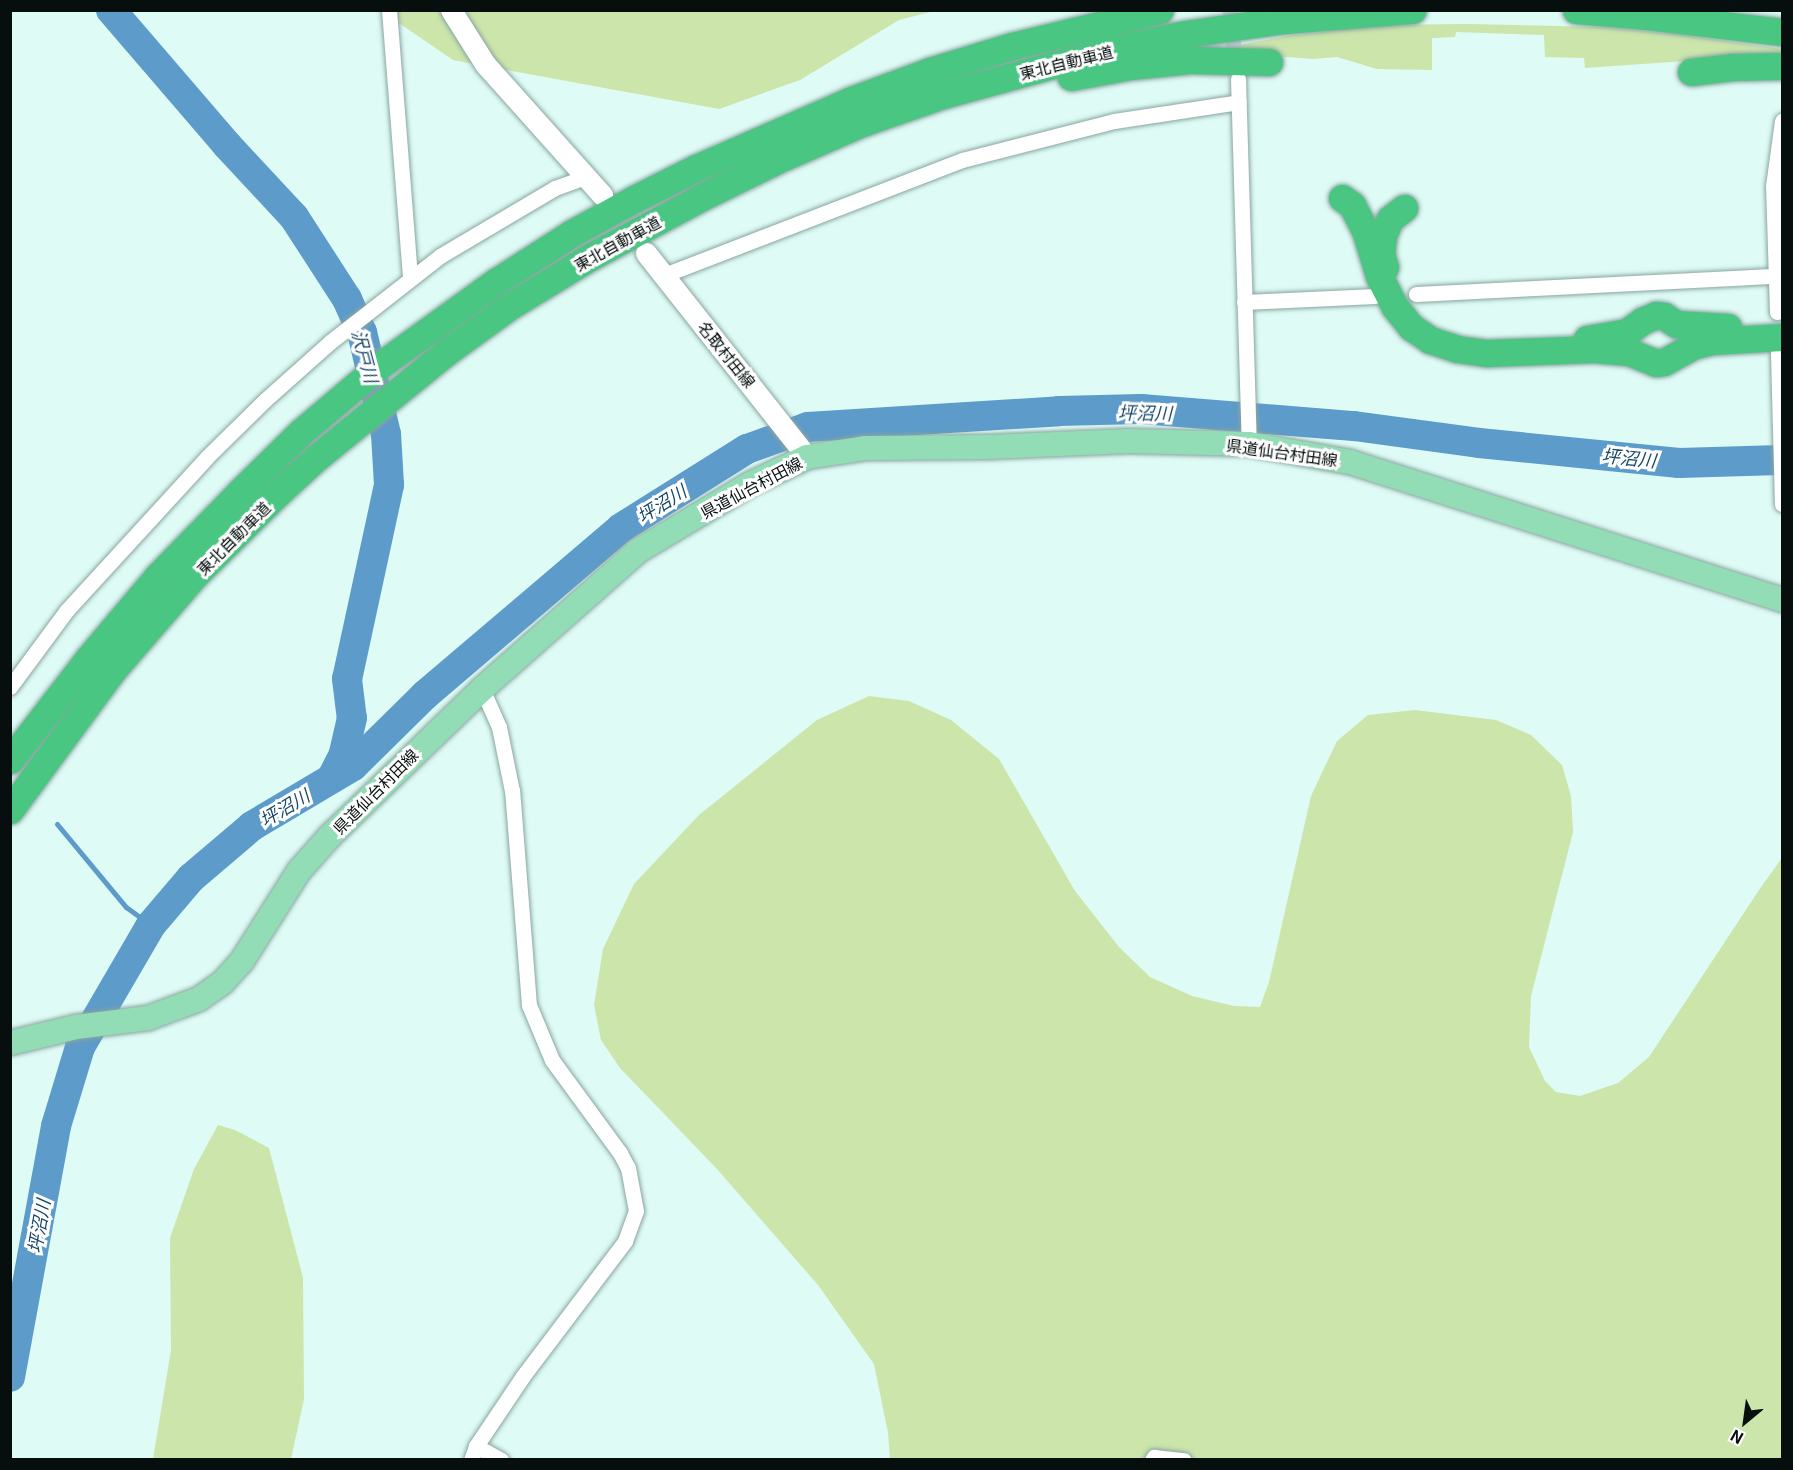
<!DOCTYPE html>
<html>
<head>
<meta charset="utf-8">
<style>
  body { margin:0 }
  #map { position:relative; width:1793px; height:1470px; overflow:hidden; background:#defbf6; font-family:Georgia,"Noto Sans JP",serif }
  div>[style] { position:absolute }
  .green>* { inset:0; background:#cbe5ab }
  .stream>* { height:5px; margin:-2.5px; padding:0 2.5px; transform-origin:2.5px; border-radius:2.5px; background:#5d9bca }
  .river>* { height:30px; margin:-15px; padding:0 15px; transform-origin:15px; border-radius:15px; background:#5d9bca }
  .minor-tunnel>* { height:15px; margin-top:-7.5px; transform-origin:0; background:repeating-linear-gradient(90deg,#bed8d3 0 15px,transparent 0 23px) }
  .roads { filter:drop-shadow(0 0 2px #8aa5a0) drop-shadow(0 0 2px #8aa5a0) }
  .minor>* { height:15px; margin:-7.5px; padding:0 7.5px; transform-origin:7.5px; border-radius:7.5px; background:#fff }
  .secondary>* { height:21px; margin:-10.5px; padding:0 10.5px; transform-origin:10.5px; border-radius:10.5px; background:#fff }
  .primary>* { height:24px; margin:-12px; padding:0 12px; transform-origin:12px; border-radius:12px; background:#92ddb5 }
  .motorway>* { height:27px; margin:-13.5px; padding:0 13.5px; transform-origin:13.5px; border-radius:13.5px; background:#4ac683 }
  span { translate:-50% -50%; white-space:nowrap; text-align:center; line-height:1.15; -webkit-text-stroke:6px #fff; paint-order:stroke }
  .street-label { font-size:16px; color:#060f0e }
  .water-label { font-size:18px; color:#184767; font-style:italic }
  .frame { position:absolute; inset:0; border:12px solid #060f0e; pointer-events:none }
  .north { position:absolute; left:1715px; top:1392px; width:60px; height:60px; -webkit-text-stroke:4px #fff; paint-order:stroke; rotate:209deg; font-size:16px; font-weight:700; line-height:24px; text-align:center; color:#060f0e }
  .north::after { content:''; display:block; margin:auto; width:21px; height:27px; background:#060f0e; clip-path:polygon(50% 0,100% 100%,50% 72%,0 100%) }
</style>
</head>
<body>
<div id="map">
  <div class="green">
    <div style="clip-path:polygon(400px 10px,934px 11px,899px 20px,800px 80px,719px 109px,453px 60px,393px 19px)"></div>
    <div style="clip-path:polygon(1468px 24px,1602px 27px,1675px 34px,1782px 49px,1782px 62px,1714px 59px,1585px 68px,1584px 58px,1545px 57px,1544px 35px,1456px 32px,1455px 37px,1432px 38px,1432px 70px,1377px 69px,1337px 57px,1314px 59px,1205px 51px,1288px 36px,1380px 25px)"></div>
    <div style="clip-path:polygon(869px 696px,909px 701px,951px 720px,999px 759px,1075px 891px,1119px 947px,1150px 977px,1192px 996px,1234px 1006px,1260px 1007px,1269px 982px,1311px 796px,1337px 741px,1368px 715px,1415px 710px,1496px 720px,1531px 735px,1562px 765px,1571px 796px,1573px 832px,1531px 996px,1529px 1047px,1545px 1081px,1556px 1092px,1580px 1096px,1618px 1083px,1649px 1057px,1759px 890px,1782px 858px,1782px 1459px,890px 1459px,888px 1433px,874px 1364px,818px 1285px,717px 1169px,620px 1068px,601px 1040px,594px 1005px,603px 949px,634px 884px,699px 815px,817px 720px)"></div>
    <div style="clip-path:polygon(218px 1125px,235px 1130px,269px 1148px,303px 1278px,304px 1399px,291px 1459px,153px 1459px,171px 1350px,170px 1238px,194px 1169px)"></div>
  </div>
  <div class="stream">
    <div style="left:57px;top:824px;width:108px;rotate:50.3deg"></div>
    <div style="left:126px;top:907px;width:31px;rotate:36deg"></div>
  </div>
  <div class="river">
    <div style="left:111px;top:10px;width:178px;rotate:49.3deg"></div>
    <div style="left:227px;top:145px;width:98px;rotate:47.1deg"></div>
    <div style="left:294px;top:217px;width:98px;rotate:57.1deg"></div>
    <div style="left:347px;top:299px;width:36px;rotate:66deg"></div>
    <div style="left:362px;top:332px;width:105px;rotate:76.8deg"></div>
    <div style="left:386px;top:434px;width:51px;rotate:86.6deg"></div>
    <div style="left:389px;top:485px;width:198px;rotate:102.2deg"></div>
    <div style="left:347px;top:679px;width:39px;rotate:83deg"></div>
    <div style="left:352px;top:718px;width:39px;rotate:103deg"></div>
    <div style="left:343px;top:756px;width:25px;rotate:117deg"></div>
    <div style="left:10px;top:1377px;width:255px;rotate:-79.6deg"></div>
    <div style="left:56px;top:1126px;width:83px;rotate:-73.1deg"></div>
    <div style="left:80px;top:1047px;width:141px;rotate:-59.8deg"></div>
    <div style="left:151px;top:925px;width:62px;rotate:-49.6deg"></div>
    <div style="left:191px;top:878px;width:80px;rotate:-40.4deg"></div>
    <div style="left:252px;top:826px;width:117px;rotate:-30.7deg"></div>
    <div style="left:353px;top:766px;width:101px;rotate:-44.6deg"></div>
    <div style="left:425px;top:695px;width:257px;rotate:-40.4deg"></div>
    <div style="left:621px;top:528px;width:149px;rotate:-32.1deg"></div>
    <div style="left:747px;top:449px;width:65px;rotate:-19.8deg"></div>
    <div style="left:808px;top:427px;width:252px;rotate:-3.6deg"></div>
    <div style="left:1059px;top:411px;width:82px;rotate:-1.4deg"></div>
    <div style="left:1141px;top:409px;width:214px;rotate:4.6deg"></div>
    <div style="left:1354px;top:426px;width:126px;rotate:7.7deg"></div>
    <div style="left:1479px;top:443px;width:201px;rotate:5.7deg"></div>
    <div style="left:1679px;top:463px;width:103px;rotate:-1.7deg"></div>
  </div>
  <div class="minor-tunnel">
    <div style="left:1230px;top:10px;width:57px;rotate:84deg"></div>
  </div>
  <div class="roads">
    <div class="minor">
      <div style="left:389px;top:10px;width:269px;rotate:85.5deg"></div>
      <div style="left:1238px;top:79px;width:365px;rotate:88.3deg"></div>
      <div style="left:664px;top:275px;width:319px;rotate:-21.1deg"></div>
      <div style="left:962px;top:160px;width:157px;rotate:-14.4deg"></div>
      <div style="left:1114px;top:121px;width:126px;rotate:-8.6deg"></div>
      <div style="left:1416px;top:294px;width:361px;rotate:-2.9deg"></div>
      <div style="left:1244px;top:302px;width:131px;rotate:-2.6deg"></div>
      <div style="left:1777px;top:312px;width:126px;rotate:-91.8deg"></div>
      <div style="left:1773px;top:186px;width:66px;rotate:-82.1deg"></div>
      <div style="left:1778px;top:353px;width:151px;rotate:88.5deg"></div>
      <div style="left:10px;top:687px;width:96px;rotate:-53.5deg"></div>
      <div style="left:67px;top:610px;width:207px;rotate:-47.5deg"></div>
      <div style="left:207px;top:457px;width:81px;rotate:-44.5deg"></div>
      <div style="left:265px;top:400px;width:87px;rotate:-41.7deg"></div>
      <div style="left:330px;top:342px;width:140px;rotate:-38deg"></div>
      <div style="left:440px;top:256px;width:134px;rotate:-30.6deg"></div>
      <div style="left:555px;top:188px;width:32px;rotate:-20deg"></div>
      <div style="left:476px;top:1446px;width:29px;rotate:29deg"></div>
      <div style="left:471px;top:1460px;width:15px;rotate:-70deg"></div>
      <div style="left:476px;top:1446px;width:84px;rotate:-56.1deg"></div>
      <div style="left:523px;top:1376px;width:169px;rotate:-52.9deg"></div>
      <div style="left:625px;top:1241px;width:32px;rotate:-70deg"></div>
      <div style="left:636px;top:1211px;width:44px;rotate:-100.5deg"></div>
      <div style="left:628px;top:1168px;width:17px;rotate:-118deg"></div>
      <div style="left:620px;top:1153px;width:115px;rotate:-126.2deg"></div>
      <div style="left:552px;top:1060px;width:60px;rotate:-112.7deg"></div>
      <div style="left:529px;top:1005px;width:215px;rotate:-94.5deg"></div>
      <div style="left:512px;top:791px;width:65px;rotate:-101.5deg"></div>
      <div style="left:499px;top:727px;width:42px;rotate:-114.1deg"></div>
      <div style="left:1152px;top:1460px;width:4px;rotate:-56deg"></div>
      <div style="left:1154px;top:1457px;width:30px;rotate:6deg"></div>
    </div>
    <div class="secondary">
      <div style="left:451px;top:10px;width:64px;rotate:57.8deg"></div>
      <div style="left:485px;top:64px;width:176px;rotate:48.2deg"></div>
      <div style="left:646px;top:253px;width:260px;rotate:51.7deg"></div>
    </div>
    <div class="primary">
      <div style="left:10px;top:1043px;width:68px;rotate:-13.6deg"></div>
      <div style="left:76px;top:1027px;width:73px;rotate:-7.1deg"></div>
      <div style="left:148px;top:1018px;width:54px;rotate:-20.4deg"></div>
      <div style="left:199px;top:999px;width:29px;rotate:-35deg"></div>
      <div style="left:223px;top:982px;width:28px;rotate:-48deg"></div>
      <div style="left:242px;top:961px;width:107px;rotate:-57.7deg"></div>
      <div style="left:299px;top:871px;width:47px;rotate:-48.5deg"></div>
      <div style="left:330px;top:836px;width:211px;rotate:-44deg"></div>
      <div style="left:482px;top:689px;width:208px;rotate:-41.5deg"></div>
      <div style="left:638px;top:551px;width:131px;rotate:-30.9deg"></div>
      <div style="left:750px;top:484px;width:63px;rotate:-25.3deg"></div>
      <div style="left:807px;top:457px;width:60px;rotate:-8.7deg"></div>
      <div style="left:866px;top:448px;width:122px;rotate:-0.5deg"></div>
      <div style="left:988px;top:447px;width:141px;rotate:-2.4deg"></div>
      <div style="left:1129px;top:441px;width:120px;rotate:1.4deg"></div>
      <div style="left:1249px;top:444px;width:103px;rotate:10.1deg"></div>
      <div style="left:1350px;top:462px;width:454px;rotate:17.7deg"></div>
    </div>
    <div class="motorway">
      <div style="left:1576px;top:10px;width:70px;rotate:4.9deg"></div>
      <div style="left:1646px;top:16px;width:137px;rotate:6.7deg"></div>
      <div style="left:1691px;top:72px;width:42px;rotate:-6.8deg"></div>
      <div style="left:1733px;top:67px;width:49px;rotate:-1.2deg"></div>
      <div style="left:1071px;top:77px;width:61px;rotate:-10.4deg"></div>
      <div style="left:1131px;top:66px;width:59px;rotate:-5.8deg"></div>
      <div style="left:1190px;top:60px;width:79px;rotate:1.5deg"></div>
      <div style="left:1342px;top:198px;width:12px;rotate:35deg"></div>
      <div style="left:1352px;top:205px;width:28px;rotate:63deg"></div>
      <div style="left:1365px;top:230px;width:48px;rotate:73.1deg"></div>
      <div style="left:1379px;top:276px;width:35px;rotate:63deg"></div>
      <div style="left:1395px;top:307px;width:26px;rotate:51deg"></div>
      <div style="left:1411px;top:327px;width:23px;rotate:34deg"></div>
      <div style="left:1430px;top:340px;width:28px;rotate:18deg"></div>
      <div style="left:1457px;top:349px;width:30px;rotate:8deg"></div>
      <div style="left:1487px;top:353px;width:107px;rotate:-2.1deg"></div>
      <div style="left:1594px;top:349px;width:35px;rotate:5deg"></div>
      <div style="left:1629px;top:352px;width:29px;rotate:22deg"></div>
      <div style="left:1656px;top:363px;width:8px;rotate:-7deg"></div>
      <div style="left:1664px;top:362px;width:35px;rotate:-29deg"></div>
      <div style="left:1695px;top:345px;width:18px;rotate:-13deg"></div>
      <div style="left:1713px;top:341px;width:69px;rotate:-3.3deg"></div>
      <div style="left:1385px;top:267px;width:13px;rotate:-108deg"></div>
      <div style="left:1381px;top:255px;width:19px;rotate:-84deg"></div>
      <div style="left:1383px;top:236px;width:18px;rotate:-68deg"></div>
      <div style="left:1390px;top:219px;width:18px;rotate:-38deg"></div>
      <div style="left:1587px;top:339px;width:41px;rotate:-9.9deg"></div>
      <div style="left:1627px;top:332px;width:19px;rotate:-36deg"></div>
      <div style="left:1642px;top:321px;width:15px;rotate:-23deg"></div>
      <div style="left:1656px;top:315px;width:8px;rotate:7deg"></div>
      <div style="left:1664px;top:316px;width:14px;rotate:34deg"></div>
      <div style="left:1676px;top:324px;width:52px;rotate:3.3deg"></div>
      <div style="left:10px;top:760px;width:128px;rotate:-52.3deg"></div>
      <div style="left:88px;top:659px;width:107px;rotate:-49.9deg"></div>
      <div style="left:157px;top:577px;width:119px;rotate:-45.7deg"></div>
      <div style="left:240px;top:492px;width:86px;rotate:-44.5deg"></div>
      <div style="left:301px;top:432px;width:102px;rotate:-40.2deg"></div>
      <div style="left:379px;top:366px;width:145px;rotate:-35.8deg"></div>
      <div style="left:497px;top:281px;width:89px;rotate:-32.6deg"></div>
      <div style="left:572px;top:233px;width:71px;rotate:-28.7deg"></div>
      <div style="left:634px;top:199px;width:69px;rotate:-26.6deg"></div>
      <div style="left:696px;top:168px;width:167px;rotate:-23.6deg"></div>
      <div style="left:849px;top:101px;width:86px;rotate:-20.3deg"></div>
      <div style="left:930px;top:71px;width:86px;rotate:-17deg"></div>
      <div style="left:1012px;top:46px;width:152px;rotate:-13.7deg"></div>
      <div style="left:10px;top:810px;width:172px;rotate:-53.7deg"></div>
      <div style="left:112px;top:671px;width:124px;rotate:-49.2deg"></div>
      <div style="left:193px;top:577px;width:121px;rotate:-44.7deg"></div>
      <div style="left:279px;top:492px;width:50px;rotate:-42.6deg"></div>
      <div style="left:316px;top:458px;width:166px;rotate:-39.1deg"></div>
      <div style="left:445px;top:353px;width:80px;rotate:-35.9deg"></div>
      <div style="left:510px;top:306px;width:94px;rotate:-31.5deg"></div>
      <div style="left:590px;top:257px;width:136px;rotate:-28.1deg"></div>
      <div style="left:710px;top:193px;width:85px;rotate:-26deg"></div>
      <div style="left:786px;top:156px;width:83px;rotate:-23.5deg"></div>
      <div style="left:862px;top:123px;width:86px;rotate:-19.1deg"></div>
      <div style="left:943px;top:95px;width:163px;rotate:-15.3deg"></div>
      <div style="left:1100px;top:52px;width:87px;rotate:-12deg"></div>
      <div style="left:1185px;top:34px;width:91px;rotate:-8.2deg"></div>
      <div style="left:1275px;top:21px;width:138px;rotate:-4.6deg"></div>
    </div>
  </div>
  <div class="street-label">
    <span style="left:1066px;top:62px;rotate:-14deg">東北自動車道</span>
    <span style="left:617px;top:243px;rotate:-29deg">東北自動車道</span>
    <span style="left:727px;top:354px;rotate:51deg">名取村田線</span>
    <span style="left:1282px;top:452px;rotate:8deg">県道仙台村田線</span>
    <span style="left:751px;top:487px;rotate:-28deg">県道仙台村田線</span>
    <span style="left:233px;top:538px;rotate:-45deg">東北自動車道</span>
    <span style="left:375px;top:791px;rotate:-45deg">県道仙台村田線</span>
  </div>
  <div class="water-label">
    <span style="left:366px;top:356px;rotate:75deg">沢戸川</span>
    <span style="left:1145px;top:412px;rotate:1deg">坪沼川</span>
    <span style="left:1629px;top:457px;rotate:6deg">坪沼川</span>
    <span style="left:661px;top:503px;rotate:-32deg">坪沼川</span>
    <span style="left:284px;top:807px;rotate:-31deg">坪沼川</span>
    <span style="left:38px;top:1226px;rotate:-80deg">坪沼川</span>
  </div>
  <div class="frame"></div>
  <div class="north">N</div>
</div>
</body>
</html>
